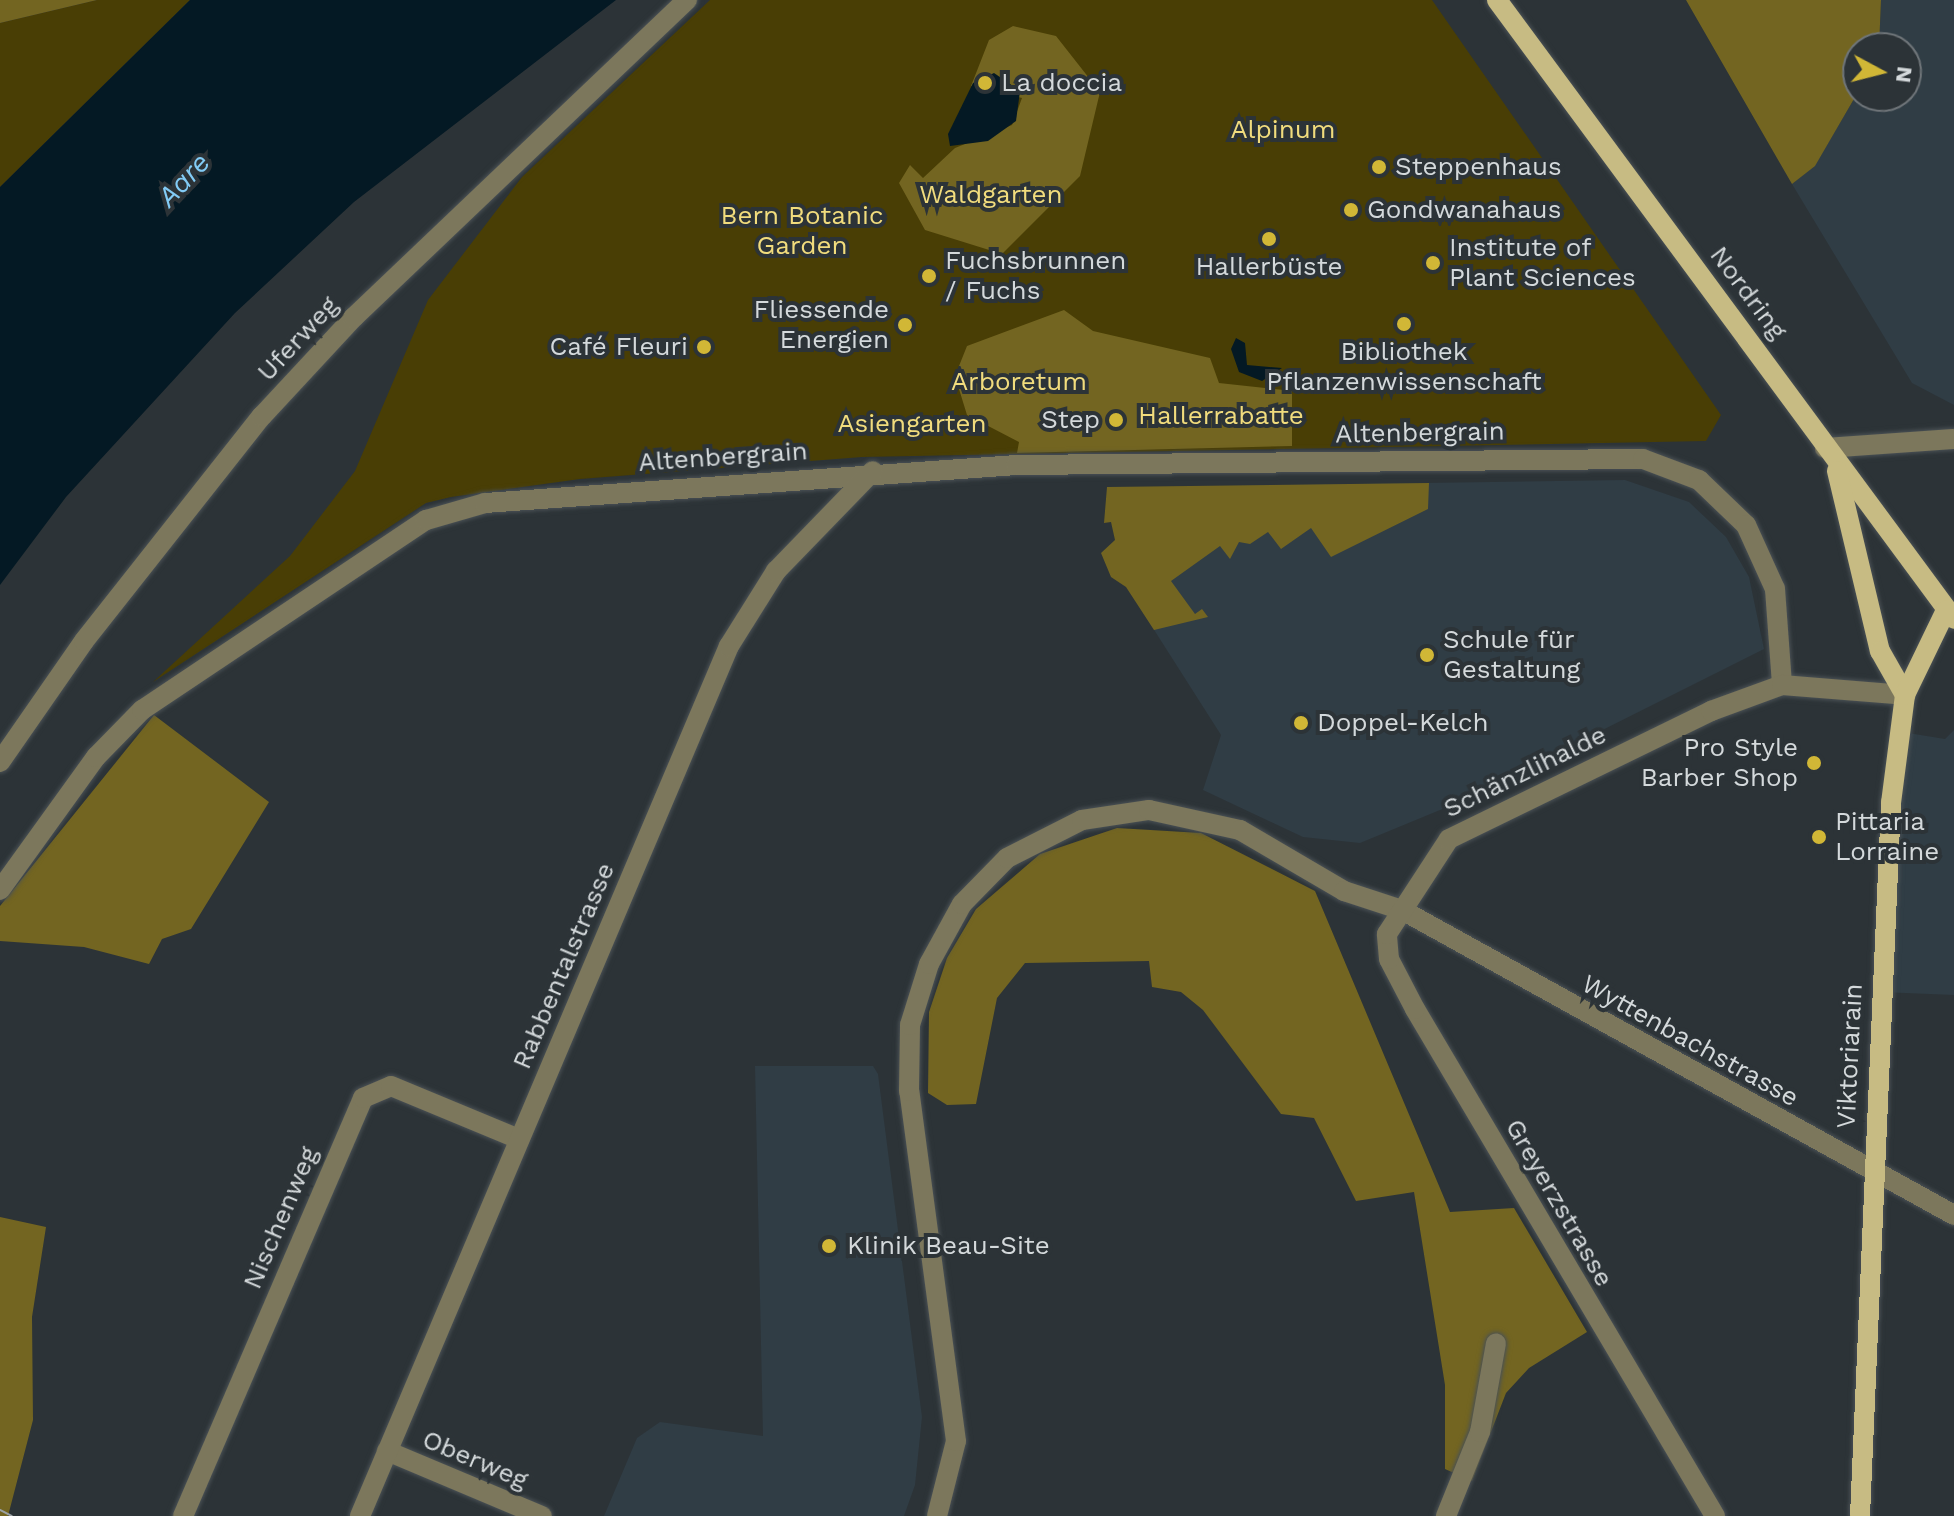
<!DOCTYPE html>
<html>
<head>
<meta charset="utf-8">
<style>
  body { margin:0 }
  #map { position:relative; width:1954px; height:1516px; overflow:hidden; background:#2c3337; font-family:"Work Sans",sans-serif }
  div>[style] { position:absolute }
  .built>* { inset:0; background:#303d45 }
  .green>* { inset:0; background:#493e05 }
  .forest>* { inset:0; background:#736521 }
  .water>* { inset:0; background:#041924 }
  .roads { filter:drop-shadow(0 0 2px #4a5155) drop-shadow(0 0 2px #4a5155) }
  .minor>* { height:20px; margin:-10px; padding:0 10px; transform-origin:10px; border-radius:10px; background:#7c775c }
  .major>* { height:20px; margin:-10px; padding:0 10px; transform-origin:10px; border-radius:10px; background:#c7bb83 }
  .tram>* { height:2px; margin:-1px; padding:0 1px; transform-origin:1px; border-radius:1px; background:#9ca2a4 }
  .dots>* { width:22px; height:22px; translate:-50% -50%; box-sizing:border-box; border:4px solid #2c3337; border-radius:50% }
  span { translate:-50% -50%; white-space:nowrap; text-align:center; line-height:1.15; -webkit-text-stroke:8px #2c3337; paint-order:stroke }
  .poi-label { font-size:26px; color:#d4d9db }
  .left { translate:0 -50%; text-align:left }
  .right { translate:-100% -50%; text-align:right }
  .park-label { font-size:26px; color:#f1dc7d }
  .street-label { font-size:26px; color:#d4d9db }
  .water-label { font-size:28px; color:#82cbf5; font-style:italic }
  .north { position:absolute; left:1842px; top:32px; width:80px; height:80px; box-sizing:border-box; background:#2c3337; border:2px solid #6f7579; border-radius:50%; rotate:97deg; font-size:22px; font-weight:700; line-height:32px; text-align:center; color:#d4d9db }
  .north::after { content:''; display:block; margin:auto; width:28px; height:36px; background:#d1b736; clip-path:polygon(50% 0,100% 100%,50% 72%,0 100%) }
</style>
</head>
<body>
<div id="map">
  <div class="built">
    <div style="clip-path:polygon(1881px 0,1954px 0,1954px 405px,1912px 383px,1792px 184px,1815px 165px,1858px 92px,1906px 96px,1906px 48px,1879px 48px)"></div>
    <div style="clip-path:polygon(1625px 480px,1689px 502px,1726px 537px,1749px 577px,1764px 649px,1457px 803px,1360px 843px,1303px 837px,1203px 790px,1221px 735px,1114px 567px,1224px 486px)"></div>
    <div style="clip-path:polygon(1954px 730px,1954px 995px,1881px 992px,1902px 732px,1945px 739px)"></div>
    <div style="clip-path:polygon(755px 1066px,873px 1066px,878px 1074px,922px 1417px,915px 1485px,904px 1516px,604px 1516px,637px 1438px,660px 1422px,763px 1436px)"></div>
  </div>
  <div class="green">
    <div style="clip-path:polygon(97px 0,190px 0,0 187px,0 23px)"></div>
    <div style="clip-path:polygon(710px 0,1432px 0,1721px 415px,1706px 441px,862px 457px,580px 479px,451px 497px,426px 503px,153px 682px,290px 556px,355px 471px,428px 300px,522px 177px)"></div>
  </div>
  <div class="forest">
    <div style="clip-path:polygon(0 0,97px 0,0 23px)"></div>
    <div style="clip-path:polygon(1686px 0,1881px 0,1879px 48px,1858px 48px,1858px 92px,1815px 166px,1792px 184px)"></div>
    <div style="clip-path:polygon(1013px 26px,1056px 36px,1100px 92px,1080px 176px,1002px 254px,925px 230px,899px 183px,910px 165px,923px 178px,955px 148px,1012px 125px,1022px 98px,971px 86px,989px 40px)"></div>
    <div style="clip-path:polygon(1064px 310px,1093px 331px,1210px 358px,1219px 383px,1292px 391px,1292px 446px,1017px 453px,1019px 442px,967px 415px,955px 376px,967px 346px)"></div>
    <div style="clip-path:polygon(1429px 483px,1428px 509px,1331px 557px,1311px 528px,1281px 549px,1268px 532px,1250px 544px,1239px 542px,1230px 559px,1220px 546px,1171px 581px,1195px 614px,1202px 609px,1208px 617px,1154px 630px,1126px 587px,1111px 577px,1101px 553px,1115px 540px,1111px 522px,1104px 523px,1107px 487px)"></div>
    <div style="clip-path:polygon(154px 715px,269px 802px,191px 929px,162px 939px,149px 964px,84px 947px,0 941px,0 906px)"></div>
    <div style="clip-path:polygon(1117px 828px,1201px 833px,1315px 891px,1450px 1212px,1514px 1208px,1587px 1332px,1529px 1368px,1506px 1393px,1472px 1481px,1445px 1469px,1445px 1385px,1414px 1192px,1356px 1201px,1314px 1118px,1281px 1114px,1203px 1010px,1181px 992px,1152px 987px,1149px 961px,1025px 963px,997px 998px,976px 1104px,947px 1105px,928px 1093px,929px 1012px,947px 958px,976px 909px,1040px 854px)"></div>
    <div style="clip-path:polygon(0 1217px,46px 1227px,32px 1317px,33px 1420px,8px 1516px,0 1516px)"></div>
  </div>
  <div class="water">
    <div style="clip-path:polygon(190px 0,616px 0,354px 202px,235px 313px,66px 497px,0 585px,0 187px)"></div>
    <div style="clip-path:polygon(994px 73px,1020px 91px,1016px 121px,988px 141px,950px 146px,948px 134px,973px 83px)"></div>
    <div style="clip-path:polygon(1236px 338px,1245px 343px,1247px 365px,1282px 368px,1262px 381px,1239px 372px,1231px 349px)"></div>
  </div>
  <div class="roads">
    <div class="minor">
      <div style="left:1825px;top:448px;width:129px;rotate:-4deg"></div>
      <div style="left:0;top:762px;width:147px;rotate:-55.2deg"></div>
      <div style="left:84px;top:641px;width:287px;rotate:-51.7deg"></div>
      <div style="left:262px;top:416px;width:135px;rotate:-47.1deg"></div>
      <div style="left:354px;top:317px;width:460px;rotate:-43.6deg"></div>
      <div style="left:0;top:890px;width:164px;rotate:-54.2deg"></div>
      <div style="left:96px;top:757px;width:66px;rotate:-45.6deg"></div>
      <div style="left:142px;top:710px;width:342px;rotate:-33.8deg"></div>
      <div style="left:426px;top:520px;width:61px;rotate:-16.1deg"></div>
      <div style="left:485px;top:503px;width:532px;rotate:-4.09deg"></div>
      <div style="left:1016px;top:465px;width:627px;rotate:-0.55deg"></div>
      <div style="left:1643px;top:459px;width:60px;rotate:20.6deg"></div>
      <div style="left:1699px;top:480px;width:65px;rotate:43.8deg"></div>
      <div style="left:1746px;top:525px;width:70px;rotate:65.6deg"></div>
      <div style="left:1775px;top:589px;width:96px;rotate:85.8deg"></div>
      <div style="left:387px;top:1451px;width:168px;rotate:22.8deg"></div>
      <div style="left:183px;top:1516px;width:455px;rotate:-66.7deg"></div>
      <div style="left:363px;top:1098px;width:30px;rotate:-23deg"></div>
      <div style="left:391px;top:1086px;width:139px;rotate:22.5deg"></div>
      <div style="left:360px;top:1516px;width:945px;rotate:-67.02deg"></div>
      <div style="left:729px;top:646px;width:89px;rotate:-57.9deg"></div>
      <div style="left:776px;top:571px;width:139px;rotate:-45.9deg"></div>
      <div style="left:937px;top:1516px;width:77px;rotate:-75.8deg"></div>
      <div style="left:956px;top:1441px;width:353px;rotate:-97.6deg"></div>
      <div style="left:909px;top:1091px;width:66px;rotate:-89.1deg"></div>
      <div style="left:910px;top:1025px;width:64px;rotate:-72.7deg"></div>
      <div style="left:929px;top:964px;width:68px;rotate:-61.2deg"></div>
      <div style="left:962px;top:904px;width:64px;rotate:-45.6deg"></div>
      <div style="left:1007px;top:858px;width:84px;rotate:-26.9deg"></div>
      <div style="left:1082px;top:820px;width:68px;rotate:-8.5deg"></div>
      <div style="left:1149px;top:810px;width:93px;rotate:12.4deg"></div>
      <div style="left:1240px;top:830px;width:121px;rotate:30.4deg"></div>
      <div style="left:1344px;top:891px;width:61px;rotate:18.1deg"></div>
      <div style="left:1402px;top:910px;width:631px;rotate:28.92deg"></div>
      <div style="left:1446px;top:1516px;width:91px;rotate:-68deg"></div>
      <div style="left:1480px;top:1432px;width:90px;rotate:-79.8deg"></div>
      <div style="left:1715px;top:1516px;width:589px;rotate:-120.61deg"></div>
      <div style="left:1415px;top:1009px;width:56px;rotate:-117.5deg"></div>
      <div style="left:1389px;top:959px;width:25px;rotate:-95deg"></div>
      <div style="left:1387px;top:934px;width:113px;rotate:-56.9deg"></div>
      <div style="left:1449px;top:839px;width:292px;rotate:-26deg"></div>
      <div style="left:1711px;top:711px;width:76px;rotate:-20.1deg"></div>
      <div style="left:1782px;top:685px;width:123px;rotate:4.6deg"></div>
    </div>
    <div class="major">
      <div style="left:1497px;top:0;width:769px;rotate:53.56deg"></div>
      <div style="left:1837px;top:471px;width:185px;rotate:76.6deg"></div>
      <div style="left:1880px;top:651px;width:51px;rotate:60.4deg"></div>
      <div style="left:1860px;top:1516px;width:714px;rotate:-87.51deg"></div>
      <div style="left:1891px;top:803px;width:109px;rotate:-82.6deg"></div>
      <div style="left:1905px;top:695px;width:94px;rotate:-64.2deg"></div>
    </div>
  </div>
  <div class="tram">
    <div style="left:0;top:1510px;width:13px;rotate:27deg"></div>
  </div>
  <div class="dots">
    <div style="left:985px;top:83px;background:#d1b736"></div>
    <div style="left:1379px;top:167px;background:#d1b736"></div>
    <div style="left:1351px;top:210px;background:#d1b736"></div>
    <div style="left:1269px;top:239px;background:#d1b736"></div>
    <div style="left:1433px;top:263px;background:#d1b736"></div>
    <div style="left:929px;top:276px;background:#d1b736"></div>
    <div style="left:1404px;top:324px;background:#d1b736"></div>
    <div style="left:905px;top:325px;background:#d1b736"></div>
    <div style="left:704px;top:347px;background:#d1b736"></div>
    <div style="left:1116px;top:420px;background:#d1b736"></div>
    <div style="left:1427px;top:655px;background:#d1b736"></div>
    <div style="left:1301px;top:723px;background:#d1b736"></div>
    <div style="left:1814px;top:763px;background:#d1b736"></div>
    <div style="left:1819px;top:837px;background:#d1b736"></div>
    <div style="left:829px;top:1246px;background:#d1b736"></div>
  </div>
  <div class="poi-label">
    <span class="left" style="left:1001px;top:83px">La doccia</span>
    <span class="left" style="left:1395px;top:167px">Steppenhaus</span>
    <span class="left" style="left:1367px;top:210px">Gondwanahaus</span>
    <span class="left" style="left:1449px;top:263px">Institute of<br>Plant Sciences</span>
    <span class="left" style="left:945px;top:276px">Fuchsbrunnen<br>/ Fuchs</span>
    <span style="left:1269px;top:267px">Hallerbüste</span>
    <span class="right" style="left:889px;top:325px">Fliessende<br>Energien</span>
    <span class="right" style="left:688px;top:347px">Café Fleuri</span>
    <span style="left:1404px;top:367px">Bibliothek<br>Pflanzenwissenschaft</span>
    <span class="right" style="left:1100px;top:420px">Step</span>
    <span class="left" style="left:1443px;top:655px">Schule für<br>Gestaltung</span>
    <span class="left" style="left:1317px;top:723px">Doppel-Kelch</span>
    <span class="right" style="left:1798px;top:763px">Pro Style<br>Barber Shop</span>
    <span class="left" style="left:1835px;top:837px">Pittaria<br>Lorraine</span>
    <span class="left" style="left:847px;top:1246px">Klinik Beau-Site</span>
  </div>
  <div class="park-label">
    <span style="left:1283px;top:130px">Alpinum</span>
    <span style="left:991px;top:195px">Waldgarten</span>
    <span style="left:802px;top:231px">Bern Botanic<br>Garden</span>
    <span style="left:1019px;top:382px">Arboretum</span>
    <span style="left:1221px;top:416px">Hallerrabatte</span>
    <span style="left:912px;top:424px">Asiengarten</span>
  </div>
  <div class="street-label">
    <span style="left:1748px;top:293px;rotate:53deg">Nordring</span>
    <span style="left:298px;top:339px;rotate:-47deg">Uferweg</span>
    <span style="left:1420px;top:433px;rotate:-1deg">Altenbergrain</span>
    <span style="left:723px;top:457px;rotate:-4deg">Altenbergrain</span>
    <span style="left:1525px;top:772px;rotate:-26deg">Schänzlihalde</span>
    <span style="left:564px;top:966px;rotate:-67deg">Rabbentalstrasse</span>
    <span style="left:1690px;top:1041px;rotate:29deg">Wyttenbachstrasse</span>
    <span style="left:1850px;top:1056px;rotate:-87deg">Viktoriarain</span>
    <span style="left:1559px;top:1203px;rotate:60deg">Greyerzstrasse</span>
    <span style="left:281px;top:1218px;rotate:-67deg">Nischenweg</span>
    <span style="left:475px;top:1460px;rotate:23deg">Oberweg</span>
  </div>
  <div class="water-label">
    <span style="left:184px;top:180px;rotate:-47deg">Aare</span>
  </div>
  <div class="north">N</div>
</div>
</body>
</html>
